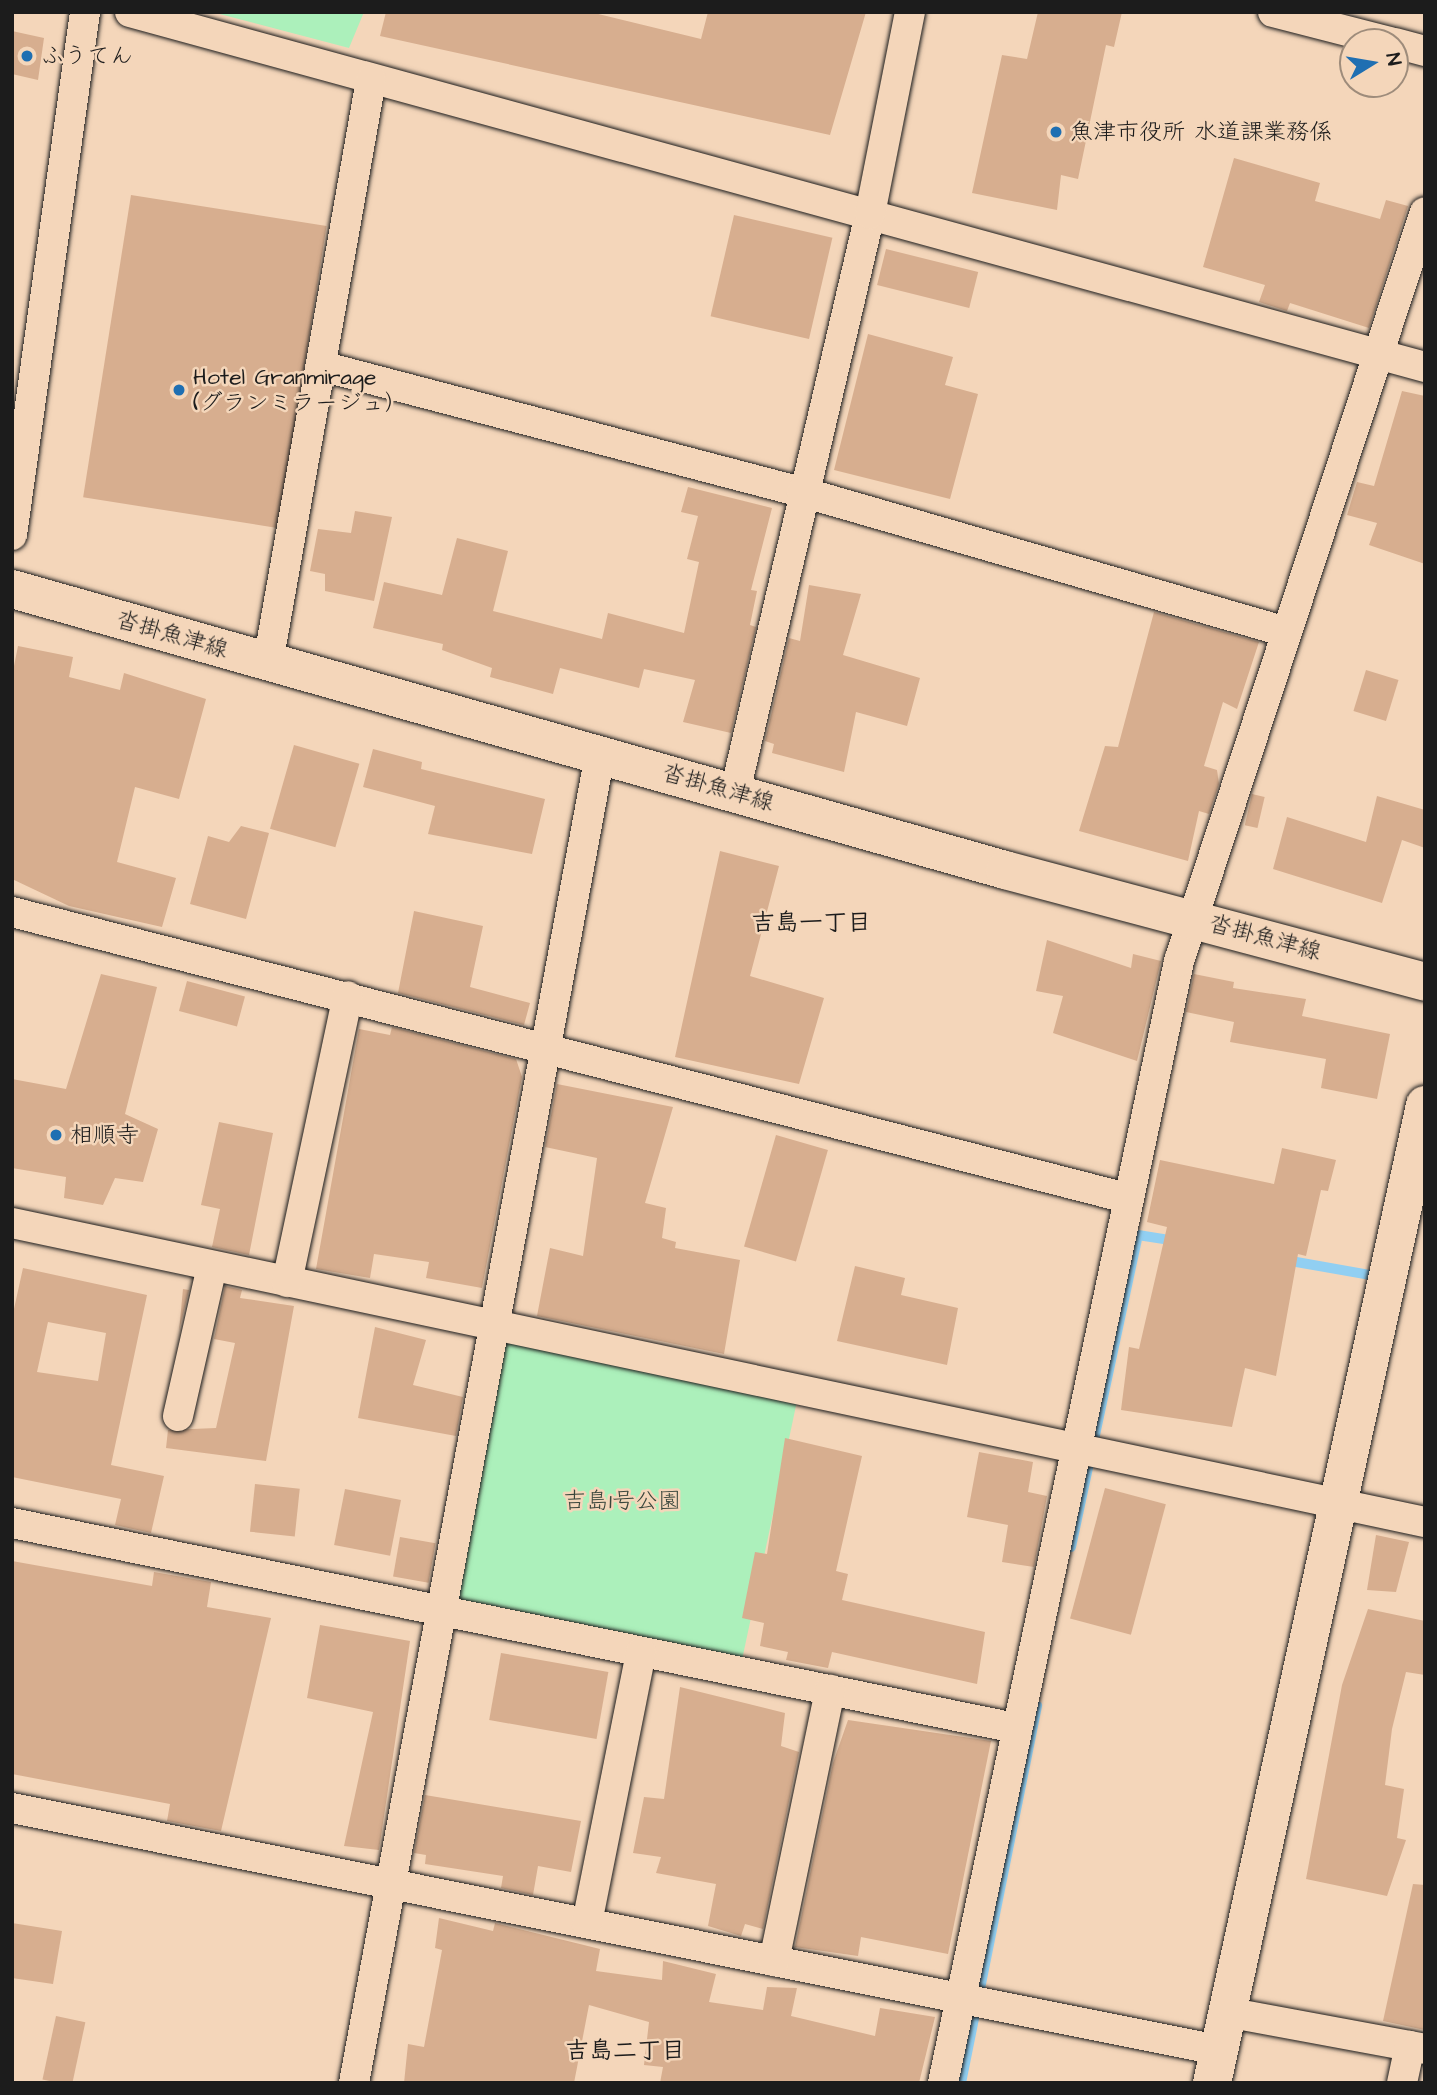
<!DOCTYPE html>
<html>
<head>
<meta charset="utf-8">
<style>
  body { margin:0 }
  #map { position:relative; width:1437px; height:2095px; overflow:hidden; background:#f4d6ba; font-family:"Architects Daughter","Klee One",sans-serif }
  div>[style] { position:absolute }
  .green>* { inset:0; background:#acf0bb; transform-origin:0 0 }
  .stream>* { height:10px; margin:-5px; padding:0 5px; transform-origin:5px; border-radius:5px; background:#91cff2 }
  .building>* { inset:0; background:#d7ae8f; transform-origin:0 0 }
  .roads { filter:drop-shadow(0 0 2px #1c1c1c) drop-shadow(0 0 2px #1c1c1c) }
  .minor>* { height:30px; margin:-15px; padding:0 15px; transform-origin:15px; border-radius:15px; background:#f4d6ba }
  .tertiary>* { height:38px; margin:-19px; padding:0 19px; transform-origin:19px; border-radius:19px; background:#f4d6ba }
  .secondary>* { height:38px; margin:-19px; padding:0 19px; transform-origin:19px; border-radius:19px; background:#f4d6ba }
  .dots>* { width:19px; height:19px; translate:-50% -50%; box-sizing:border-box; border:4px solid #f4d6ba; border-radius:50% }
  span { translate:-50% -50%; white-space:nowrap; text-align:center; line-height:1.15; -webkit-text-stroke:5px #f4d6ba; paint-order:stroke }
  .poi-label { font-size:23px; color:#1c1c1c }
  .left { translate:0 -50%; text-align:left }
  .street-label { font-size:23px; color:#1c1c1c }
  .park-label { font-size:23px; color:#39463c }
  .neighbourhood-label { font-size:24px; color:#1c1c1c; font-weight:700 }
  .frame { position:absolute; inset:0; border:14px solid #1c1c1c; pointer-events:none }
  .north { position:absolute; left:1339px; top:28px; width:70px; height:70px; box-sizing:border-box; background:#f4d6ba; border:2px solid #9e8c7b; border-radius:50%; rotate:79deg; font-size:19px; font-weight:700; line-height:28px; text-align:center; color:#1c1c1c }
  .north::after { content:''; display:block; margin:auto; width:24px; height:32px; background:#1f6fb2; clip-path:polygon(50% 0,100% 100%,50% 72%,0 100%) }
</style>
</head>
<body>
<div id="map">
  <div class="green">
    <div style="clip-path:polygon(212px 12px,364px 12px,349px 48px)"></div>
    <div style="left:494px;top:1326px;width:312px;height:291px;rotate:12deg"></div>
  </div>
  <div class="stream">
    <div style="left:1285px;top:1260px;width:97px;rotate:10deg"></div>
    <div style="left:1071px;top:1547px;width:319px;rotate:-77.9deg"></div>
    <div style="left:1138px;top:1235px;width:36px;rotate:9deg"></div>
    <div style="left:961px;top:2083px;width:385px;rotate:-78.6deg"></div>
  </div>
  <div class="building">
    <div style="clip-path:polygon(386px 12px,590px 12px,701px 39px,708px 12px,866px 12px,830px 135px,380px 36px)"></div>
    <div style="clip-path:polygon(1038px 12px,1122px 12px,1114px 47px,1106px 45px,1078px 179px,1061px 175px,1057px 210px,972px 193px,1002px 55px,1027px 59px)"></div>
    <div style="clip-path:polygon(12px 31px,44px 38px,38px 80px,12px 74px)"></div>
    <div style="clip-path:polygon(1234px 158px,1320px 183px,1315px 201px,1380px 219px,1386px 200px,1408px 206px,1369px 328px,1290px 303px,1287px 311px,1259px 302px,1265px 285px,1203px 267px)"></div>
    <div style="left:131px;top:195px;width:198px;height:306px;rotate:9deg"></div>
    <div style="left:734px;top:215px;width:101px;height:104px;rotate:13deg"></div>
    <div style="left:886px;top:249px;width:95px;height:37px;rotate:14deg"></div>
    <div style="clip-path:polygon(868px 334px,953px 357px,945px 385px,978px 394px,950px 499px,834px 470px)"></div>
    <div style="clip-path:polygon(1402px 391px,1425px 396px,1425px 564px,1369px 545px,1377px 523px,1347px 515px,1357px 482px,1374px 486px)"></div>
    <div style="clip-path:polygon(688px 487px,772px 508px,751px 590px,757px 591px,750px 625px,756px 627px,731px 733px,683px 722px,695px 680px,644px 669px,639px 688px,560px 668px,553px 694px,490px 677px,492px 668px,442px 650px,443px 644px,373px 628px,384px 582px,442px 595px,457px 538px,508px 551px,493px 611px,602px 639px,608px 613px,684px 633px,699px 562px,687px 559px,698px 516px,681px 512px)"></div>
    <div style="clip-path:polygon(355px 511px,392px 517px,374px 601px,325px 591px,325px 574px,310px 571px,318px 529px,351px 533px)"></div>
    <div style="clip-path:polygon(809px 585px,861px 594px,843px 655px,920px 678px,907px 726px,856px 712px,844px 772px,772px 753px,774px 744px,765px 741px,789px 638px,800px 641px)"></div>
    <div style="clip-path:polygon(1154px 612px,1259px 642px,1237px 709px,1223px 702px,1204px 766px,1217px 770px,1219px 784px,1209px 814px,1199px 811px,1188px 861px,1079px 831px,1105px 746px,1118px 747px)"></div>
    <div style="clip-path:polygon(18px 646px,73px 657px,69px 677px,120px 690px,124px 673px,206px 699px,179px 799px,135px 787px,117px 862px,176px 878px,162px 927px,69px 906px,12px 879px,12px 676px)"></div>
    <div style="left:1366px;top:670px;width:34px;height:43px;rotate:17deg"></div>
    <div style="left:294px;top:745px;width:68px;height:87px;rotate:16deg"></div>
    <div style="clip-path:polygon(373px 749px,422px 762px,421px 769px,545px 799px,532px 854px,428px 834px,435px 806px,363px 787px)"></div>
    <div style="left:1252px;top:794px;width:13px;height:32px;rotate:13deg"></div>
    <div style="clip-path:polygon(1377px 796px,1425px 810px,1425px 848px,1402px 840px,1382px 903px,1273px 869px,1287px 817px,1366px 842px)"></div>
    <div style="clip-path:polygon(241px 826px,269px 833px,246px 919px,190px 904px,208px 836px,229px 842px)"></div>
    <div style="clip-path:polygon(720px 851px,779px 866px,750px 976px,824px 998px,799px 1084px,675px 1057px)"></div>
    <div style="clip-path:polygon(414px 911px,483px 926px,470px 987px,530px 1003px,524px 1025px,398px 993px)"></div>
    <div style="clip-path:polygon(1047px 940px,1131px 968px,1133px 954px,1161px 961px,1137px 1061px,1053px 1033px,1063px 996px,1036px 991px)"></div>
    <div style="clip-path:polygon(101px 974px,157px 987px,125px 1114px,158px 1129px,143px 1182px,115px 1178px,103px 1205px,64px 1198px,66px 1177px,12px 1168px,12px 1079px,66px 1089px)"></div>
    <div style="clip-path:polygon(1194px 974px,1234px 982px,1233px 988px,1306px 999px,1302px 1016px,1390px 1034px,1377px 1099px,1321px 1088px,1326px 1059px,1230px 1042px,1234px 1022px,1186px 1012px)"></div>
    <div style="left:187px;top:981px;width:60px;height:31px;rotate:15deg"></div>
    <div style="clip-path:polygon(392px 1027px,516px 1059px,522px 1077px,482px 1288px,426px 1278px,429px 1262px,374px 1254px,370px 1278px,316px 1269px,359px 1029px,390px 1035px)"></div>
    <div style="clip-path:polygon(557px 1084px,673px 1107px,645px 1203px,666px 1208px,662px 1238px,676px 1242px,675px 1248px,740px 1260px,724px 1354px,537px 1316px,550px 1248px,583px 1256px,597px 1158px,545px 1147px)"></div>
    <div style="clip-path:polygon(219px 1122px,273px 1133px,249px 1255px,212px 1247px,220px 1209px,201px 1205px)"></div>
    <div style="left:776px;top:1135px;width:54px;height:116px;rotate:16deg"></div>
    <div style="clip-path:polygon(1282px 1148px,1336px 1160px,1328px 1191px,1321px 1190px,1306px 1256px,1298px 1254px,1276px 1376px,1245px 1368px,1232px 1427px,1121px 1410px,1129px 1347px,1139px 1349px,1167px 1227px,1147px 1222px,1160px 1160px,1274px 1184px)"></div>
    <div style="clip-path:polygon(855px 1266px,905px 1278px,901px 1295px,958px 1308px,947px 1365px,837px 1341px)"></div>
    <div style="clip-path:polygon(evenodd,23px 1268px,147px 1295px,111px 1465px,164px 1476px,151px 1533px,115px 1525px,121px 1499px,12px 1477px,12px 1318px,23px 1268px,48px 1322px,106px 1333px,98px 1381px,37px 1372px,48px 1322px)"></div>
    <div style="clip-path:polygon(225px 1286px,242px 1290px,240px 1298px,294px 1306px,266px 1461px,166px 1448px,168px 1430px,216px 1428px,235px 1343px,214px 1339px)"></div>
    <div style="clip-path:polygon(183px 1289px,189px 1290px,179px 1331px)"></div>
    <div style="clip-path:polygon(375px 1327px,426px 1340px,413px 1385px,463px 1397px,456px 1436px,358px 1418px)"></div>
    <div style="clip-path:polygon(785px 1438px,862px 1456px,836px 1571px,848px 1574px,842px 1600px,985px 1632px,977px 1684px,832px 1652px,828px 1668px,786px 1660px,788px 1652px,760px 1646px,764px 1623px,742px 1618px,755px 1552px,767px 1554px)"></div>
    <div style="clip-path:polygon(979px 1452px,1033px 1462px,1028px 1492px,1047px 1496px,1034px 1567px,1002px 1562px,1008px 1525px,967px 1517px)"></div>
    <div style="left:255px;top:1484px;width:45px;height:48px;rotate:6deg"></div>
    <div style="left:1105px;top:1488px;width:63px;height:135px;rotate:15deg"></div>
    <div style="left:345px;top:1489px;width:57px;height:57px;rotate:11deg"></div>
    <div style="clip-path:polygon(1376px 1535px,1409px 1542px,1396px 1592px,1367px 1590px)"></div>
    <div style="left:400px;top:1537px;width:36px;height:40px;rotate:10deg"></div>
    <div style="clip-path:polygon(12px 1561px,152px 1586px,154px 1572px,211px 1582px,207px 1607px,271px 1618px,221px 1831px,167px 1821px,170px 1804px,12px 1774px)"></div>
    <div style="clip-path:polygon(1368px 1609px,1425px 1621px,1425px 1675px,1406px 1672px,1392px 1729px,1385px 1785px,1404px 1789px,1397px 1838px,1406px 1840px,1387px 1896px,1306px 1879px,1342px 1685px)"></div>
    <div style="clip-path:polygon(320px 1625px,410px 1641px,379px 1850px,344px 1846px,373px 1712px,307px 1698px)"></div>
    <div style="left:501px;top:1653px;width:109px;height:68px;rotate:10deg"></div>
    <div style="clip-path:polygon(680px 1687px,785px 1713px,781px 1746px,799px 1752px,763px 1929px,745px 1924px,741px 1936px,708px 1926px,716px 1884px,656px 1873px,661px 1857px,633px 1853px,644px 1797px,664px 1799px)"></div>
    <div style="clip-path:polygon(848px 1720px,991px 1741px,948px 1954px,861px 1937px,858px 1956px,795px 1947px,833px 1763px)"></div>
    <div style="clip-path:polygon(425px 1795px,581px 1821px,571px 1872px,538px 1866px,533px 1895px,501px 1888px,503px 1876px,425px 1864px,426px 1855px,414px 1853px)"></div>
    <div style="clip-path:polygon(1413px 1884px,1425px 1885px,1425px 2030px,1383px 2021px)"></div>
    <div style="clip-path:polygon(439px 1918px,493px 1931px,495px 1923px,600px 1949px,596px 1971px,662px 1980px,663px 1961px,716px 1974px,709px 2002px,763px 2010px,767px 1987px,797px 1988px,791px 2016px,875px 2036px,880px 2008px,935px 2017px,919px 2083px,660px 2083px,663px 2067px,644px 2065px,649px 2022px,589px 2005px,574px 2083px,404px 2083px,408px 2044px,424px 2047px,442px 1950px,435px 1948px)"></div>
    <div style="clip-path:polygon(12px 1923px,62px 1931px,53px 1984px,12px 1978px)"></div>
    <div style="left:56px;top:2016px;width:30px;height:65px;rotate:12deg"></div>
  </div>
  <div class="roads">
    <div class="minor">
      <div style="left:130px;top:12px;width:1343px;rotate:15.33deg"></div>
      <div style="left:1273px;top:12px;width:121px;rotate:14.4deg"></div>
      <div style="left:1395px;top:43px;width:31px;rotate:15deg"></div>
      <div style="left:321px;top:366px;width:497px;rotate:14.7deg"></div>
      <div style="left:802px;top:492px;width:501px;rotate:16.12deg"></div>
      <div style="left:12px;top:535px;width:528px;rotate:-82.05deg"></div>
      <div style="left:268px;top:663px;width:592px;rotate:-79.98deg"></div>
      <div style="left:735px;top:792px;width:594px;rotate:-76.85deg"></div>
      <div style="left:870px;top:214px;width:206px;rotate:-78.8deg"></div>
      <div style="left:12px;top:912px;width:1151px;rotate:14.39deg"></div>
      <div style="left:12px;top:1223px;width:1444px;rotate:11.95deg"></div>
      <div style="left:287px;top:1282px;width:292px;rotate:-78deg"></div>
      <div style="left:178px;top:1416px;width:154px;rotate:-77.2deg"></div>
      <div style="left:12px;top:1523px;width:1024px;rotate:11.55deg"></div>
      <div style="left:12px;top:1808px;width:1230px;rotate:11.35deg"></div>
      <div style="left:587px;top:1923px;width:276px;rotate:-78.7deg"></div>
      <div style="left:774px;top:1961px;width:277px;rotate:-78.3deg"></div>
      <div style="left:1226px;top:2012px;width:202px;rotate:10.5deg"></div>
      <div style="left:354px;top:2083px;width:1351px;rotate:-79.51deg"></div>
      <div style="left:943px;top:2083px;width:1147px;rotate:-78.12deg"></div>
      <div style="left:1179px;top:961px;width:788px;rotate:-71.82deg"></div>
      <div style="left:1402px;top:2083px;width:38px;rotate:-78deg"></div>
    </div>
    <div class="tertiary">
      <div style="left:1212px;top:2083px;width:1001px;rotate:-77.71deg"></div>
    </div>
    <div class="secondary">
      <div style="left:12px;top:589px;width:1032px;rotate:15.8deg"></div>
      <div style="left:1005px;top:870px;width:435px;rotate:14.9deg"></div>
    </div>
  </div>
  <div class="dots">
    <div style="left:27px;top:56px;background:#1f6fb2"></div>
    <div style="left:1056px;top:132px;background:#1f6fb2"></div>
    <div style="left:179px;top:390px;background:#1f6fb2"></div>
    <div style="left:56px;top:1135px;background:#1f6fb2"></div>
  </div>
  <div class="poi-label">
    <span class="left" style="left:41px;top:56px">ふうてん</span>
    <span class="left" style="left:1070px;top:132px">魚津市役所 水道課業務係</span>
    <span class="left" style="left:193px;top:390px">Hotel Granmirage<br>(グランミラージュ）</span>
    <span class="left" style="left:70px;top:1135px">相順寺</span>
  </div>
  <div class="street-label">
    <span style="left:172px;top:635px;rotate:16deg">沓掛魚津線</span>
    <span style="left:718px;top:788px;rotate:16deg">沓掛魚津線</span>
    <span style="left:1265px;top:938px;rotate:15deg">沓掛魚津線</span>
  </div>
  <div class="park-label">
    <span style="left:622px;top:1501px">吉島1号公園</span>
  </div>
  <div class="neighbourhood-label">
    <span style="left:811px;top:924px">吉島一丁目</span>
    <span style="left:625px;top:2052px">吉島二丁目</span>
  </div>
  <div class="frame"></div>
  <div class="north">N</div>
</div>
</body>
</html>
